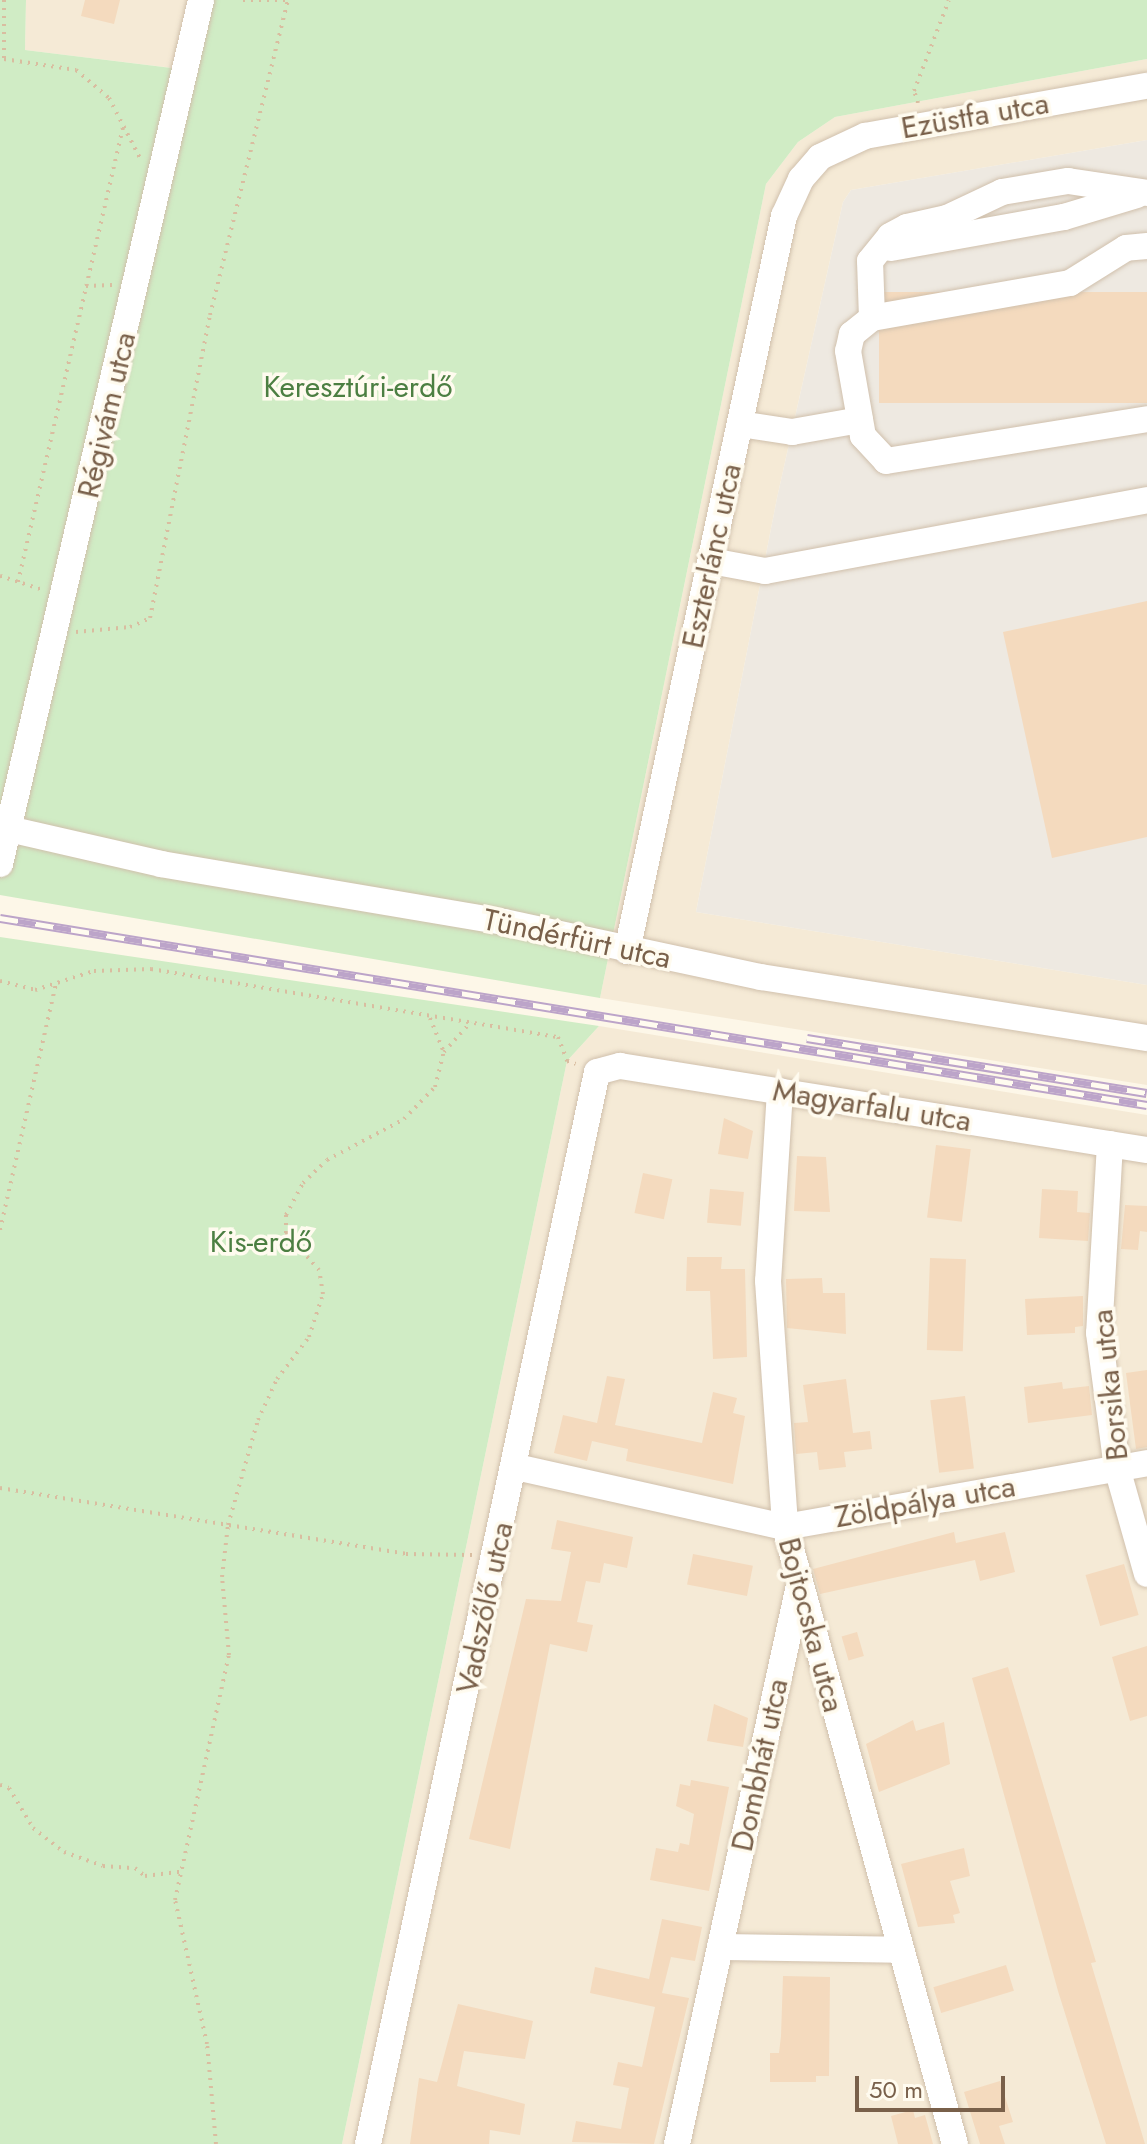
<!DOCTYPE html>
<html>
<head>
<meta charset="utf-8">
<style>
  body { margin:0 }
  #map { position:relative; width:1147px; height:2144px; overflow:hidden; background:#fdf7e8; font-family:Jost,sans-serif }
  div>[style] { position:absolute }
  .residential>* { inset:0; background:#f5ead6 }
  .industrial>* { inset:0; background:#eee9e1 }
  .green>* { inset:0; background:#d0ecc5 }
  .building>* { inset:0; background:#f4dabe; transform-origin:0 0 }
  .path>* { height:4px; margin-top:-2px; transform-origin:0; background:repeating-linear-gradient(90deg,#d9bda0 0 2px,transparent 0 8px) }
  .roads { filter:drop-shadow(0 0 2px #d0c0ac) drop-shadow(0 0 2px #d0c0ac) }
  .minor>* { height:26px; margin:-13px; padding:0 13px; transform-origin:13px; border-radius:13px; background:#fff }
  .rail>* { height:9px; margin-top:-4.5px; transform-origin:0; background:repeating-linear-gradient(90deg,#fffbef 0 18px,#bca4c9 0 36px); box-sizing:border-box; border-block:2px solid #bca4c9 }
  span { translate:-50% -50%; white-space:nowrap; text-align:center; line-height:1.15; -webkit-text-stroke:7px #fffbef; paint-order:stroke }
  .street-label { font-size:30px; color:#79604a }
  .park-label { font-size:30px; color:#4c7f42 }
  .scale { position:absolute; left:855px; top:2076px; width:150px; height:36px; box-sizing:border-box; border:4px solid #79604a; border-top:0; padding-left:10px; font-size:24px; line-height:28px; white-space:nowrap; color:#79604a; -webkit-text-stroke:6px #fffbef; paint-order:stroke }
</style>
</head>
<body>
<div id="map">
  <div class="residential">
    <div style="clip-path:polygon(26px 0,205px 0,189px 70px,25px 50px)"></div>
    <div style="clip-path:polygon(1147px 59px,1147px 140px,851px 190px,843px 202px,777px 498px,696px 912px,1147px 985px,1147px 1085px,600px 998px,766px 184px,798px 142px,835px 117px)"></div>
    <div style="clip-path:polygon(599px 1026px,1147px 1115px,1147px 2144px,342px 2144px,567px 1061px)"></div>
  </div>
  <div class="industrial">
    <div style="clip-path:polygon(1147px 140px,1147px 985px,696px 912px,777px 498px,843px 202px,851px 190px)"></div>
  </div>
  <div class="green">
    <div style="clip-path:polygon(0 0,26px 0,25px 50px,188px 70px,205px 0,1147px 0,1147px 59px,835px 117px,798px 142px,766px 184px,600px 998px,0 895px)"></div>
    <div style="clip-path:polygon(0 937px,599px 1026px,567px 1061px,342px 2144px,0 2144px)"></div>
  </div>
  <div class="building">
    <div style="clip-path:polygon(85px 0,120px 0,114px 24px,81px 16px)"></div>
    <div style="left:1147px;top:292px;width:111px;height:268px;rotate:90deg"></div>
    <div style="clip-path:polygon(1147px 601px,1147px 837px,1052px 858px,1003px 632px)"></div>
    <div style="clip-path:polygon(724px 1118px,753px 1131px,748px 1159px,718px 1154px)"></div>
    <div style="left:936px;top:1145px;width:35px;height:73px;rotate:7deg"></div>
    <div style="clip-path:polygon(797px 1156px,826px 1157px,830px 1212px,794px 1211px)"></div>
    <div style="left:643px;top:1173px;width:30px;height:41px;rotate:12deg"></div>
    <div style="left:710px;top:1189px;width:34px;height:34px;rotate:5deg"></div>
    <div style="clip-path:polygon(1042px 1189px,1078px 1191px,1077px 1212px,1090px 1213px,1088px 1241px,1039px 1238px)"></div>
    <div style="clip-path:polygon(1125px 1205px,1147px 1206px,1147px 1232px,1140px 1231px,1138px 1250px,1121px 1249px)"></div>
    <div style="clip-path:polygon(687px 1257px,722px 1257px,721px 1269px,745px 1269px,747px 1357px,713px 1359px,710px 1291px,686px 1291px)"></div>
    <div style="left:930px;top:1258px;width:36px;height:92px;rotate:2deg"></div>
    <div style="clip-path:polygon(822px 1278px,823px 1293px,845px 1293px,846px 1334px,787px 1328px,786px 1279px)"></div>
    <div style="clip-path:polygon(1083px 1296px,1083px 1326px,1075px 1327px,1075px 1333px,1027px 1335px,1025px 1299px)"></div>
    <div style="clip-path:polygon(1147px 1370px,1147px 1447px,1136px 1449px,1126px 1373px)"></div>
    <div style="clip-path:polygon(607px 1376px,625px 1379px,615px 1425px,702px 1443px,713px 1392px,737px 1398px,733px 1413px,745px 1416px,733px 1484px,626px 1461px,628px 1449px,592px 1441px,587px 1461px,554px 1453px,563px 1415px,597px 1423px)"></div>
    <div style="clip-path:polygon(846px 1379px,853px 1433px,870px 1431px,872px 1449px,844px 1452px,846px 1467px,819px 1470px,817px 1452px,796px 1454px,794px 1423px,808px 1422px,803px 1385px)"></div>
    <div style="clip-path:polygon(1062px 1382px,1063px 1389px,1089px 1386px,1092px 1415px,1028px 1423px,1024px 1387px)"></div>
    <div style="left:965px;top:1396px;width:73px;height:35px;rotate:83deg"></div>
    <div style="clip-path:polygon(557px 1520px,633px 1537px,627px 1568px,604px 1563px,600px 1583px,586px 1581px,577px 1622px,593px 1625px,587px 1652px,550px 1644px,510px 1849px,469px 1839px,526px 1599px,561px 1601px,571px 1552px,551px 1549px)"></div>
    <div style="clip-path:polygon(954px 1532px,956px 1543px,1005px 1532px,1015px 1572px,980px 1581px,975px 1560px,820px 1594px,813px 1569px)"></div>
    <div style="left:693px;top:1554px;width:61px;height:31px;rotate:11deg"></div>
    <div style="left:1124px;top:1564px;width:53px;height:40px;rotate:74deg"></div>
    <div style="left:857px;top:1632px;width:25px;height:16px;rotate:74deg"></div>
    <div style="clip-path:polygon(1147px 1646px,1147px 1716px,1130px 1721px,1112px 1657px)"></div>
    <div style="clip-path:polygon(1008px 1667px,1096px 1962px,1091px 1963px,1145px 2144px,1106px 2144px,1058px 1991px,972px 1678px)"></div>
    <div style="clip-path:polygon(714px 1704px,748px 1718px,743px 1747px,707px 1741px)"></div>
    <div style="clip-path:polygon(913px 1720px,916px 1731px,944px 1722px,950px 1764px,879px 1792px,866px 1744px)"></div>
    <div style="clip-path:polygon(691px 1780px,729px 1787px,709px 1891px,650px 1880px,656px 1848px,678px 1852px,680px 1843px,689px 1845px,694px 1814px,676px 1806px,680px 1784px,690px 1786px)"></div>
    <div style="clip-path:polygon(964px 1848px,970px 1876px,950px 1881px,960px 1913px,953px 1915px,955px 1923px,918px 1927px,901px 1864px)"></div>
    <div style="clip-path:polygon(662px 1919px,702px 1927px,695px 1961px,671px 1957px,662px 1993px,689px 1998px,654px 2144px,572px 2142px,576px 2121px,621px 2129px,629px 2088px,613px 2085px,618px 2062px,642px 2067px,655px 2007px,590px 1993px,595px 1967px,649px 1979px)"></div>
    <div style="left:1006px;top:1965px;width:27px;height:76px;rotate:73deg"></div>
    <div style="clip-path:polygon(783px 1976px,830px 1977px,829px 2076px,816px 2076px,816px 2082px,770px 2082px,770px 2053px,779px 2053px,781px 2036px)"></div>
    <div style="clip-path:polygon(458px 2004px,533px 2021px,525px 2059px,464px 2051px,457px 2086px,525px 2104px,520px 2135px,490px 2130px,489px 2144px,410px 2144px,419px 2078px,437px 2082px)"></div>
    <div style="clip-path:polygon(1000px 2081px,1013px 2122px,999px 2126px,1005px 2144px,980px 2144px,964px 2092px)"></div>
    <div style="clip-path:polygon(913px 2110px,915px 2118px,925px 2115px,933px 2144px,898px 2144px,891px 2116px)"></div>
  </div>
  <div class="path">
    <div style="left:4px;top:0;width:59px;rotate:90deg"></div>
    <div style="left:4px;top:59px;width:73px;rotate:8.7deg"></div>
    <div style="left:76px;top:70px;width:43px;rotate:40.3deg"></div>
    <div style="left:109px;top:98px;width:68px;rotate:62.7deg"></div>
    <div style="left:243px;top:0;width:45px"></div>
    <div style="left:918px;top:103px;width:13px;rotate:-108deg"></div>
    <div style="left:914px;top:91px;width:97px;rotate:-69deg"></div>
    <div style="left:86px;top:286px;width:26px;rotate:-2deg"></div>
    <div style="left:0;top:576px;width:45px;rotate:18deg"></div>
    <div style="left:18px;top:582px;width:468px;rotate:-77deg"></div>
    <div style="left:76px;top:632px;width:54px;rotate:-5.3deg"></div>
    <div style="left:130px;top:627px;width:22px;rotate:-24deg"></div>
    <div style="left:150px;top:618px;width:309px;rotate:-78.8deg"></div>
    <div style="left:210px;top:315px;width:325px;rotate:-76.1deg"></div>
    <div style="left:0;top:981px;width:36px;rotate:14deg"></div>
    <div style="left:35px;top:990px;width:62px;rotate:-17.9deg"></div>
    <div style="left:94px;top:971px;width:57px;rotate:-2deg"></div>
    <div style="left:151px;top:969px;width:413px;rotate:9.5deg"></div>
    <div style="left:558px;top:1037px;width:26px;rotate:69deg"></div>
    <div style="left:567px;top:1061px;width:9px;rotate:18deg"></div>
    <div style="left:430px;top:1018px;width:37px;rotate:68deg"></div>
    <div style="left:0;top:1230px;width:253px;rotate:-77.2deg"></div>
    <div style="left:0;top:1488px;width:411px;rotate:9.2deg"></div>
    <div style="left:406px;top:1554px;width:66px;rotate:0.9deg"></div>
    <div style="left:0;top:1785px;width:9px;rotate:18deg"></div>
    <div style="left:9px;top:1788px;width:47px;rotate:59deg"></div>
    <div style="left:33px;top:1828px;width:39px;rotate:38deg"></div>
    <div style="left:64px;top:1852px;width:41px;rotate:19.7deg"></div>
    <div style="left:103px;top:1866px;width:32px;rotate:4deg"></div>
    <div style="left:135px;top:1868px;width:13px;rotate:39deg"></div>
    <div style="left:145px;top:1876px;width:35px;rotate:-7deg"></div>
    <div style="left:216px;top:2144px;width:100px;rotate:-95.1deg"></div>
    <div style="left:207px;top:2044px;width:148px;rotate:-102.5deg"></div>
    <div style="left:175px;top:1900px;width:251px;rotate:-77.6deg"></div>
    <div style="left:229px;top:1655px;width:78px;rotate:-95.1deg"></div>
    <div style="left:222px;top:1577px;width:52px;rotate:-83.4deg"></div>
    <div style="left:228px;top:1525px;width:109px;rotate:-74.1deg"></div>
    <div style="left:258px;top:1420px;width:45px;rotate:-65.1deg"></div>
    <div style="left:277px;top:1379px;width:53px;rotate:-52.7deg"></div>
    <div style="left:309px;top:1337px;width:45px;rotate:-72deg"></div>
    <div style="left:323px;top:1294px;width:24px;rotate:-99deg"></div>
    <div style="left:319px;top:1270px;width:50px;rotate:-131.7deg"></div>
    <div style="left:286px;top:1233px;width:18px;rotate:-90deg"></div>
    <div style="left:286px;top:1215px;width:36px;rotate:-62deg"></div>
    <div style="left:303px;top:1183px;width:33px;rotate:-44deg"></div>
    <div style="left:327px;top:1160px;width:87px;rotate:-28deg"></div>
    <div style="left:404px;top:1119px;width:45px;rotate:-45.9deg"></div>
    <div style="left:435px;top:1087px;width:36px;rotate:-76deg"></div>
    <div style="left:444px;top:1052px;width:40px;rotate:-48deg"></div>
  </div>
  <div class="roads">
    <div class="minor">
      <div style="left:1147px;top:246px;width:21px;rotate:175deg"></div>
      <div style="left:1126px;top:248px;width:66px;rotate:148deg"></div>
      <div style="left:1070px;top:283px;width:201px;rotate:170deg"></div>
      <div style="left:872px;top:318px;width:26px;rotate:141deg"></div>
      <div style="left:852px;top:334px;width:17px;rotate:103deg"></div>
      <div style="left:848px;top:351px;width:86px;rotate:80deg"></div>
      <div style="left:863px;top:436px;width:34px;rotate:47deg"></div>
      <div style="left:886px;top:461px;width:264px;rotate:-9.1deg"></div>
      <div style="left:891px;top:248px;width:176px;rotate:-10.2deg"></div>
      <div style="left:1064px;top:217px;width:76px;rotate:-16.8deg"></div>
      <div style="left:872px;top:318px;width:57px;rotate:-92deg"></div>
      <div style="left:870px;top:261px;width:32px;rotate:-51deg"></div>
      <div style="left:890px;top:236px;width:19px;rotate:-28deg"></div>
      <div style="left:907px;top:227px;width:41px;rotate:-12.7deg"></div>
      <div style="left:947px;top:218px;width:61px;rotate:-25.3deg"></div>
      <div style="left:1002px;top:192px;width:67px;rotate:-9.5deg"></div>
      <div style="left:1068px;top:181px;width:80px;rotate:8.6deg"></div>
      <div style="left:740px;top:424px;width:53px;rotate:8.7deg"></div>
      <div style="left:792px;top:432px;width:69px;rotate:-10deg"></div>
      <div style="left:711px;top:561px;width:55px;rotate:10.5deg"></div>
      <div style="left:765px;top:571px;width:389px;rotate:-10.5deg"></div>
      <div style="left:0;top:827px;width:165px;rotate:12.9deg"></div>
      <div style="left:161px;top:864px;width:348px;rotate:9.6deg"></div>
      <div style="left:504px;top:922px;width:263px;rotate:12.1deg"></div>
      <div style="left:761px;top:977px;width:391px;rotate:9deg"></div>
      <div style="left:0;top:864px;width:887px;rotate:-76.9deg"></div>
      <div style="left:627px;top:951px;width:752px;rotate:-77.94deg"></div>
      <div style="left:784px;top:216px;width:41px;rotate:-65.3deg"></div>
      <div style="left:801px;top:179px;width:29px;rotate:-49deg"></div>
      <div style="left:820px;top:157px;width:50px;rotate:-25deg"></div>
      <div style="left:865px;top:136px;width:286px;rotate:-10.1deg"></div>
      <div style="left:780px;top:1091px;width:190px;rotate:93.6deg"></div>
      <div style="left:768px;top:1281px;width:247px;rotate:86deg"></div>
      <div style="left:785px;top:1527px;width:640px;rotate:74.6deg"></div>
      <div style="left:1110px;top:1144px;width:189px;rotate:93.3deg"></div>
      <div style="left:1099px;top:1333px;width:136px;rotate:82.4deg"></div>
      <div style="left:1117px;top:1468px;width:110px;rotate:74.2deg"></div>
      <div style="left:516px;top:1467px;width:276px;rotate:12.6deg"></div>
      <div style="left:785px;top:1527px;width:368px;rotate:-10deg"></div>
      <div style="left:720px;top:1947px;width:181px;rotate:0.9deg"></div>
      <div style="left:368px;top:2144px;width:1096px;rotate:-77.94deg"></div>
      <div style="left:597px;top:1072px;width:24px;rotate:-15deg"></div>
      <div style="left:620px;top:1066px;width:534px;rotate:9.06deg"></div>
      <div style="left:677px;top:2144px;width:567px;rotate:-77.68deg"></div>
    </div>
  </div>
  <div class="rail">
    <div style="left:0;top:918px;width:1162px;rotate:9.26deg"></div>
    <div style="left:807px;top:1038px;width:344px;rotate:9.2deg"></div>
  </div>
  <div class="street-label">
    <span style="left:975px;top:116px;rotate:-10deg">Ezüstfa utca</span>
    <span style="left:107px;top:415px;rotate:-77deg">Régivám utca</span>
    <span style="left:712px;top:556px;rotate:-78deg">Eszterlánc utca</span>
    <span style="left:577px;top:939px;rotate:12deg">Tündérfürt utca</span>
    <span style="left:872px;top:1106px;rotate:9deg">Magyarfalu utca</span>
    <span style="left:1110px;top:1385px;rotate:-96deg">Borsika utca</span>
    <span style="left:925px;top:1502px;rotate:-10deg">Zöldpálya utca</span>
    <span style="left:485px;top:1608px;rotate:-78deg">Vadszőlő utca</span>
    <span style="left:811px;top:1625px;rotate:75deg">Bojtocska utca</span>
    <span style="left:760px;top:1765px;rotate:-78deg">Dombhát utca</span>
  </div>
  <div class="park-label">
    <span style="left:358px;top:387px">Keresztúri-erdő</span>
    <span style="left:261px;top:1242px">Kis-erdő</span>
  </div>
  <div class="scale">50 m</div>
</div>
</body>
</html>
